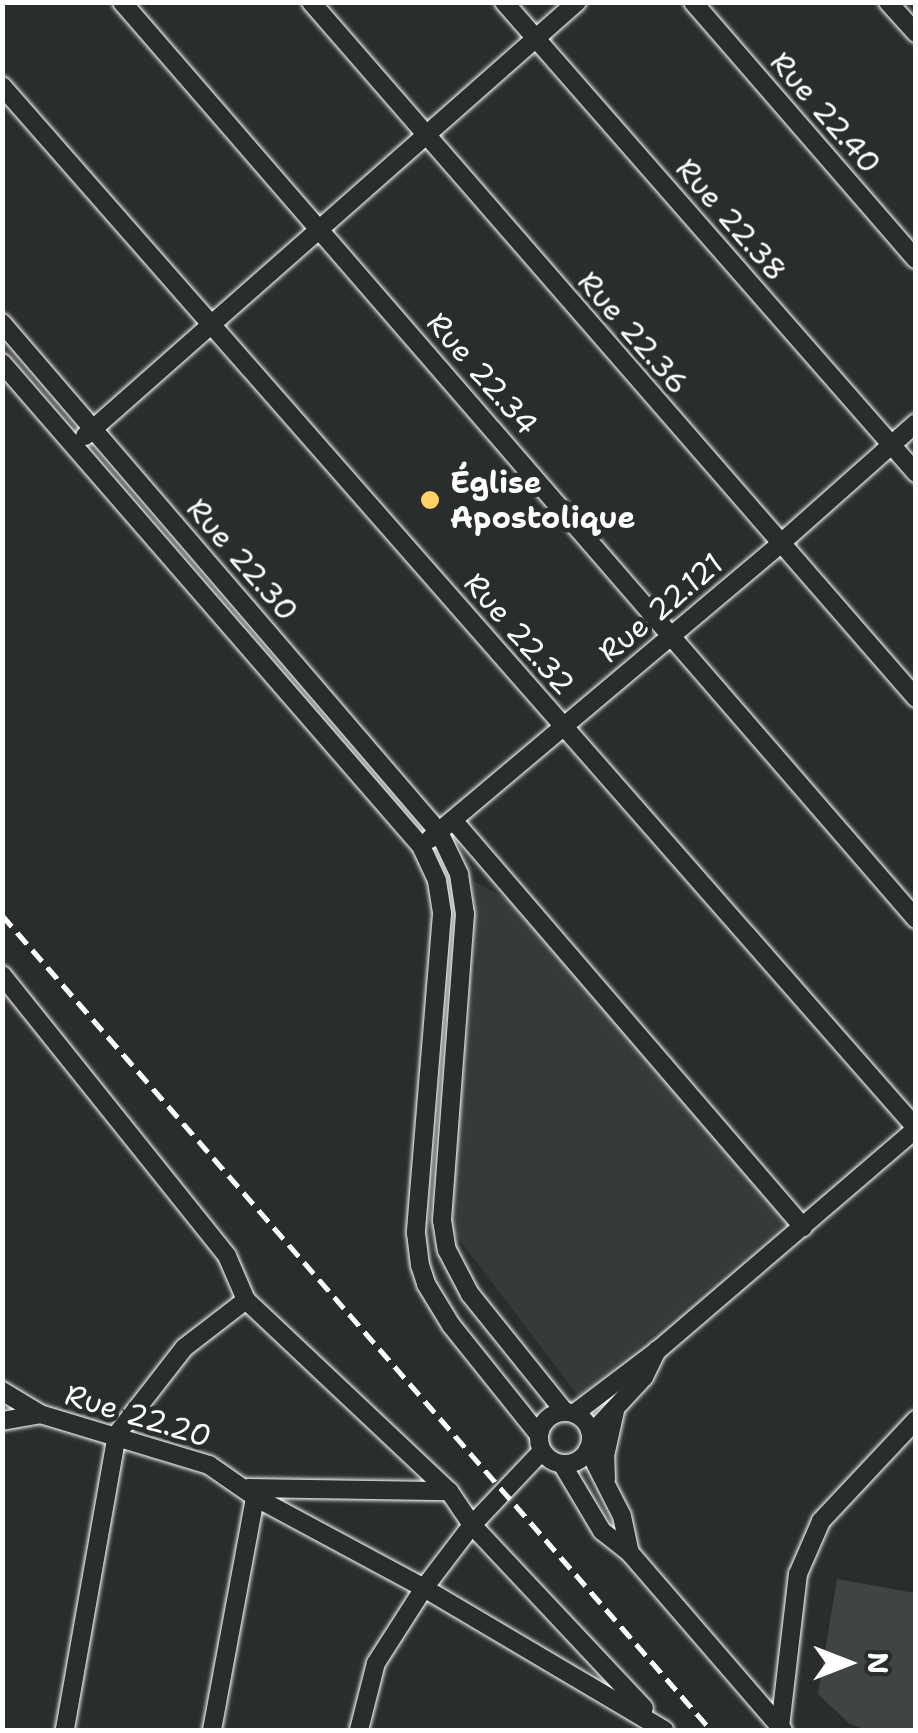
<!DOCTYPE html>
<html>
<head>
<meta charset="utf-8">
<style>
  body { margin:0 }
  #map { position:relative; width:918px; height:1733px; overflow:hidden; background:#2a2d2e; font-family:"Shantell Sans",sans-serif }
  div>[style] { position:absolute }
  .built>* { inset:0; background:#373a3b }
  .green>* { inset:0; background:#414445 }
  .roads { filter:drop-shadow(0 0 2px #fff) drop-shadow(0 0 2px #fff) }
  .minor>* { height:18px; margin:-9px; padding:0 9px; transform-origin:9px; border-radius:9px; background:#2a2d2e }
  .minor>.ring { margin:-9px; padding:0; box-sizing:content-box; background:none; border:18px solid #2a2d2e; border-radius:50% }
  .rail>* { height:5px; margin-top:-2.5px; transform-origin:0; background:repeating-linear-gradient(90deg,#fff 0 15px,transparent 0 23px) }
  .dots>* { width:28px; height:28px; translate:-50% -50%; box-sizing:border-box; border:5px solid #2a2d2e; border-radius:50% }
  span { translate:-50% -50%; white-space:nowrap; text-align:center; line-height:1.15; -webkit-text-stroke:9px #2a2d2e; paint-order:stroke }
  .street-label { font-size:30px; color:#fff }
  .poi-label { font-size:30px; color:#fff; font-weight:700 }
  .left { translate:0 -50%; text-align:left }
  .frame { position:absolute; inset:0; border:5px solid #fff; pointer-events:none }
  .north { position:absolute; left:798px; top:1613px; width:100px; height:100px; -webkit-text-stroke:8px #2a2d2e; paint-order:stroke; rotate:90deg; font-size:28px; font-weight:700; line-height:40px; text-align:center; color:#fff }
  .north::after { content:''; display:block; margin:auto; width:35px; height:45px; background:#fff; clip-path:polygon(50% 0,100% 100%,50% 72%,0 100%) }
</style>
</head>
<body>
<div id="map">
  <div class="built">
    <div style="clip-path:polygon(472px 880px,519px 906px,788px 1221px,579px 1397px,446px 1222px,476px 966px)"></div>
  </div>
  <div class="green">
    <div style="clip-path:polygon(837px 1579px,915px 1593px,915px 1730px,867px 1730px,850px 1724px,818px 1694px)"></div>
  </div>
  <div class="roads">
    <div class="minor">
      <div style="left:122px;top:2px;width:1213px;rotate:49.11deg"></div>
      <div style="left:311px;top:2px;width:922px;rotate:49deg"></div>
      <div style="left:504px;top:2px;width:626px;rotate:48.82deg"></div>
      <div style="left:693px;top:2px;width:340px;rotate:49.1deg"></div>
      <div style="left:888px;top:2px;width:42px;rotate:47.9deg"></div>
      <div style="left:2px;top:86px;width:1386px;rotate:48.74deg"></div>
      <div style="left:2px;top:323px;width:671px;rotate:49.35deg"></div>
      <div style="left:439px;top:832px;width:47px;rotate:64.5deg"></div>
      <div style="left:459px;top:874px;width:40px;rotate:81.5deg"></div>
      <div style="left:465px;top:914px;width:307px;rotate:94.3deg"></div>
      <div style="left:442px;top:1220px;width:30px;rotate:81deg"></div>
      <div style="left:447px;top:1250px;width:50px;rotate:62.4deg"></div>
      <div style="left:470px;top:1294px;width:150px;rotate:51.2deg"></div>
      <div style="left:2px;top:363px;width:639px;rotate:49.06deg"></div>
      <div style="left:421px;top:846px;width:38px;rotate:65deg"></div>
      <div style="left:437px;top:881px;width:33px;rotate:81deg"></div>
      <div style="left:442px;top:914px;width:320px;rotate:94.7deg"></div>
      <div style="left:416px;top:1233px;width:32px;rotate:83deg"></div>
      <div style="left:420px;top:1265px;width:20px;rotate:72deg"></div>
      <div style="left:426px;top:1284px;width:48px;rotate:58.6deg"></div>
      <div style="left:451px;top:1325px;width:141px;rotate:51.3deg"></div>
      <div style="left:85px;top:436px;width:656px;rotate:-41.42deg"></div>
      <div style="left:453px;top:820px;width:537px;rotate:49.31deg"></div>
      <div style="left:430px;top:839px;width:459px;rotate:-40.1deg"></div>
      <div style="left:781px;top:543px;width:181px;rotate:-41.6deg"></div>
      <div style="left:2px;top:975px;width:360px;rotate:51.3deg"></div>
      <div style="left:227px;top:1256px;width:48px;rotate:66.6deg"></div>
      <div style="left:246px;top:1300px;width:78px;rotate:142.3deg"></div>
      <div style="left:184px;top:1348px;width:109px;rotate:127.9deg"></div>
      <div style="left:117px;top:1434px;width:301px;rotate:100deg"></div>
      <div style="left:246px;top:1300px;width:279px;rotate:43.3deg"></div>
      <div style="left:2px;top:1391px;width:44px;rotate:31.2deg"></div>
      <div style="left:40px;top:1414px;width:177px;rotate:16.8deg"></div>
      <div style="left:209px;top:1465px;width:56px;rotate:34.8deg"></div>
      <div style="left:255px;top:1497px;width:192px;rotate:28.3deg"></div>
      <div style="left:424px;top:1588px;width:279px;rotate:30.6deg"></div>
      <div class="ring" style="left:539px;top:1412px;width:34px;height:34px"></div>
      <div style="left:575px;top:1413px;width:104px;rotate:-37.2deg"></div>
      <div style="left:658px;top:1350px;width:340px;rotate:-40.6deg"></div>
      <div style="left:2px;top:1421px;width:39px;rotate:-10deg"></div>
      <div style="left:591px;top:1434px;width:78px;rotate:-47.1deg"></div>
      <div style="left:644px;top:1377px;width:30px;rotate:-64deg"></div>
      <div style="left:588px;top:1449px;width:75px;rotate:63.1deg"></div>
      <div style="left:622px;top:1516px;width:38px;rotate:78deg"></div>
      <div style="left:562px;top:1464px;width:78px;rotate:59.2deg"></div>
      <div style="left:602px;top:1531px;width:36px;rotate:38deg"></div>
      <div style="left:630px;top:1553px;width:234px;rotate:49.2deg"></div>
      <div style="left:606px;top:1479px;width:23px;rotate:-92deg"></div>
      <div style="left:605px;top:1456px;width:46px;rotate:-77.5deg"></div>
      <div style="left:248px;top:1488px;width:201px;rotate:0.9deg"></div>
      <div style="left:449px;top:1491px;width:41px;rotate:55.9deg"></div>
      <div style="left:472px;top:1525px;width:102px;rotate:-46.6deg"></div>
      <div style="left:780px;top:1727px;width:154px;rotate:-83.3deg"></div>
      <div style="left:798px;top:1574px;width:58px;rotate:-66.5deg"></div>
      <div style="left:821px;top:1521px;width:139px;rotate:-46.8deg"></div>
      <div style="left:212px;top:1730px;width:237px;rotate:-79.5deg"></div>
      <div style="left:359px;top:1730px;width:69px;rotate:-75.8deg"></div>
      <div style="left:376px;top:1663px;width:89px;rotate:-57.4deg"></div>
      <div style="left:424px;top:1588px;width:79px;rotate:-52.7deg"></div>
      <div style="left:472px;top:1525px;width:251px;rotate:46.8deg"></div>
    </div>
  </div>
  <div class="rail">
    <div style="left:2px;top:915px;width:1080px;rotate:48.98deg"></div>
  </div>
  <div class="dots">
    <div style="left:430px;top:500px;background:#ffd166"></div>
  </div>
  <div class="street-label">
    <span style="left:825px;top:113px;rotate:49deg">Rue 22.40</span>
    <span style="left:731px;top:220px;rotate:49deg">Rue 22.38</span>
    <span style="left:633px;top:333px;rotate:49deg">Rue 22.36</span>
    <span style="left:482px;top:374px;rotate:49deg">Rue 22.34</span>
    <span style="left:242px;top:560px;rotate:49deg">Rue 22.30</span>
    <span style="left:661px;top:608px;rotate:-40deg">Rue 22.121</span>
    <span style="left:519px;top:634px;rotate:49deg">Rue 22.32</span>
    <span style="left:138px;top:1416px;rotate:17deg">Rue 22.20</span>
  </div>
  <div class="poi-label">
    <span class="left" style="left:450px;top:500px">Église<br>Apostolique</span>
  </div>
  <div class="frame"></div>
  <div class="north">N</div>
</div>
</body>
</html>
